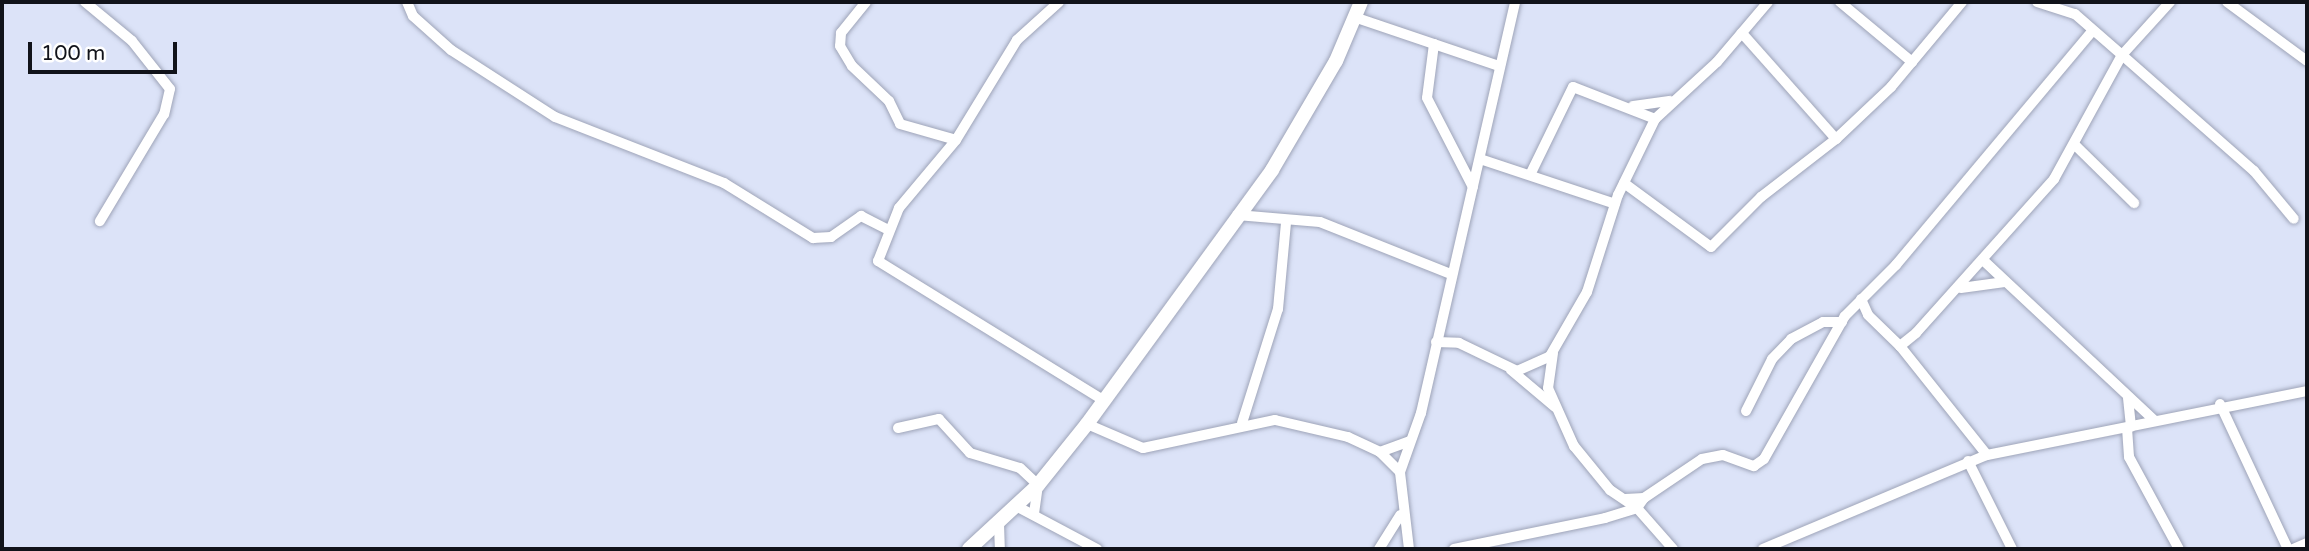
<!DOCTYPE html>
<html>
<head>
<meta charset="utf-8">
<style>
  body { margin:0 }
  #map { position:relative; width:2309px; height:551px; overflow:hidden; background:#dce3f8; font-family:"Varela Round",sans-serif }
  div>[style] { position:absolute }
  .roads { filter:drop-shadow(0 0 2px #9ea4b8) drop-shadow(0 0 2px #9ea4b8) }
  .street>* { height:10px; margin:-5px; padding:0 5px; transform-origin:5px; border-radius:5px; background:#fff }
  .secondary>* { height:14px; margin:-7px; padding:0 7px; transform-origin:7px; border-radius:7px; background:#fff }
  span { translate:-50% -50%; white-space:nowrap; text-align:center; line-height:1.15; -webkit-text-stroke:5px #fff; paint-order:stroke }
  .frame { position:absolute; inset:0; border:4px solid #11131a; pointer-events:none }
  .scale { position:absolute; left:28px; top:42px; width:149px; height:32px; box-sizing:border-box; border:4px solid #11131a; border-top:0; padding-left:9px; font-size:21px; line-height:24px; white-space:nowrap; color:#11131a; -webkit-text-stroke:5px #fff; paint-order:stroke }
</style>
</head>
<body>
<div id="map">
  <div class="roads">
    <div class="street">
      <div style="left:85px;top:2px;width:61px;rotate:39.7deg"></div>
      <div style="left:132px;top:41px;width:61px;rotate:51.6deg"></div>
      <div style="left:170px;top:89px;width:26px;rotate:103deg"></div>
      <div style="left:164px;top:114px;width:125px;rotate:120.9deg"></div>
      <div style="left:407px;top:2px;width:15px;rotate:67deg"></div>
      <div style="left:413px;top:16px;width:51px;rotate:41.8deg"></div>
      <div style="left:451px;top:50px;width:124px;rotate:32.8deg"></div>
      <div style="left:555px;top:117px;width:181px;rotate:21.3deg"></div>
      <div style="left:724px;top:183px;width:105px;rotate:31.7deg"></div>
      <div style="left:813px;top:238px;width:18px;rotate:-3deg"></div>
      <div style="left:831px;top:237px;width:37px;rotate:-35deg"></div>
      <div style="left:861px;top:216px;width:29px;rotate:27deg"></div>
      <div style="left:866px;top:2px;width:40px;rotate:129deg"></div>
      <div style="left:841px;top:33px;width:13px;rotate:94deg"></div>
      <div style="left:840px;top:46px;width:23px;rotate:59deg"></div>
      <div style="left:852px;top:66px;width:51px;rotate:43.4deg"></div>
      <div style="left:889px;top:101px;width:25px;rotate:64deg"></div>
      <div style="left:900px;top:124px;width:58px;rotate:15.9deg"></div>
      <div style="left:1059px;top:2px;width:57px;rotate:137.9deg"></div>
      <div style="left:1017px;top:40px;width:117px;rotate:121.4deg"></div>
      <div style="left:956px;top:140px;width:89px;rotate:130deg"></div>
      <div style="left:899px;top:208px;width:57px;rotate:111.6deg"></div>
      <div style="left:878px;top:261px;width:264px;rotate:31.7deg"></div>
      <div style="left:1840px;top:2px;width:94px;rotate:39.8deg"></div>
      <div style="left:2037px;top:2px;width:40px;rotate:18deg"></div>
      <div style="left:2075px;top:14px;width:62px;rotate:41.1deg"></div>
      <div style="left:2122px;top:55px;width:72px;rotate:-47.8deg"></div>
      <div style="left:2227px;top:2px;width:99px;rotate:36.4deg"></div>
      <div style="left:1354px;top:17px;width:153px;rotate:18.7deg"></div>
      <div style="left:1434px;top:44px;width:54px;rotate:97.4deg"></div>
      <div style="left:1427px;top:98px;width:100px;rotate:62.7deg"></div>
      <div style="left:1633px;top:106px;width:37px;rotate:-8deg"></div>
      <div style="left:1836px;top:139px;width:76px;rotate:-43.4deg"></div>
      <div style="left:1891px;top:87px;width:111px;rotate:-50.1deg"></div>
      <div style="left:2075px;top:145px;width:83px;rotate:44.5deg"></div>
      <div style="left:1480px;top:159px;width:142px;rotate:18.4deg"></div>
      <div style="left:1530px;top:175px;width:98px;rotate:-64deg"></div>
      <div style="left:1573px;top:87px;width:88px;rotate:21.3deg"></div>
      <div style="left:1624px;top:183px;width:108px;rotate:36.3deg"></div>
      <div style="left:1711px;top:247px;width:71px;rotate:-45deg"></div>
      <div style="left:1761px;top:197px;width:95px;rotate:-37.7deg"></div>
      <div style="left:1836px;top:139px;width:142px;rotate:-131.6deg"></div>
      <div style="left:1237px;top:215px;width:83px;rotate:4.8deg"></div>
      <div style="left:1320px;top:222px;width:141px;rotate:21.7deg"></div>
      <div style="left:1984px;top:261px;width:234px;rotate:43.1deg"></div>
      <div style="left:1961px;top:288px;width:44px;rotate:-7.8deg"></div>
      <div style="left:1861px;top:299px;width:17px;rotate:66deg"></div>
      <div style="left:1868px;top:315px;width:45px;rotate:44.1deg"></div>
      <div style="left:1900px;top:346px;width:21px;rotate:-39deg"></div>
      <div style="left:1916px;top:333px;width:207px;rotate:-48.1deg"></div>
      <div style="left:2054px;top:179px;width:141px;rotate:-61.3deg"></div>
      <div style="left:2122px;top:55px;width:176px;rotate:41.3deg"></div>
      <div style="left:2254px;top:171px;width:62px;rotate:50.2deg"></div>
      <div style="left:1436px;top:342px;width:23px;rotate:2deg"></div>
      <div style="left:1459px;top:343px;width:64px;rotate:25.8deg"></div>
      <div style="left:1517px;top:371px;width:36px;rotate:-24deg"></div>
      <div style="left:1550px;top:356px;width:74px;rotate:-60deg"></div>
      <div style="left:1587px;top:292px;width:102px;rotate:-72.3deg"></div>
      <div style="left:1618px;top:195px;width:85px;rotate:-64deg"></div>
      <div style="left:1655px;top:119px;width:84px;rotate:-42.6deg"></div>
      <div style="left:1717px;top:62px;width:79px;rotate:-49.6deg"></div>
      <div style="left:1900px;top:346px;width:139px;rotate:51.4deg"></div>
      <div style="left:1553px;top:353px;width:35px;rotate:98deg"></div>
      <div style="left:1548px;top:388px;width:64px;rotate:65.9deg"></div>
      <div style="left:1574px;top:446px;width:57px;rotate:50.7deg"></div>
      <div style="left:1610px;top:490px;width:32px;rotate:34deg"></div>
      <div style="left:1637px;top:508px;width:55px;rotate:48.7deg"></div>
      <div style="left:1511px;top:370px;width:57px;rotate:40.1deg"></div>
      <div style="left:2128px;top:398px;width:29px;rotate:84deg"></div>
      <div style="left:2220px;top:404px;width:160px;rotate:64.9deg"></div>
      <div style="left:1746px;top:411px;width:58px;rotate:-63.4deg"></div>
      <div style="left:1772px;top:359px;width:28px;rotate:-46deg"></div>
      <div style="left:1791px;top:339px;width:36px;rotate:-28deg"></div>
      <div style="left:1823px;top:322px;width:19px"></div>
      <div style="left:1242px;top:423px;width:120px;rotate:-72.5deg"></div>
      <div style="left:1278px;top:309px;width:87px;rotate:-84.7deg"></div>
      <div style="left:1087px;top:424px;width:61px;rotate:23.2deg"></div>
      <div style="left:1143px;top:448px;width:135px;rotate:-12deg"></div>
      <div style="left:1275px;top:420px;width:75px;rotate:13.1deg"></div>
      <div style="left:1348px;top:437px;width:35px;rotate:25deg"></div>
      <div style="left:1380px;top:452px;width:28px;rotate:45deg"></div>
      <div style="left:898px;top:428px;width:42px;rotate:-12.4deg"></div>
      <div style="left:939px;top:419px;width:46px;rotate:47.6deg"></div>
      <div style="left:970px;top:453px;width:52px;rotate:16.7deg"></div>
      <div style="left:1020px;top:468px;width:25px;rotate:43deg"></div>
      <div style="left:1038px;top:485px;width:30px;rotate:98deg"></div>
      <div style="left:2127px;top:428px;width:29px;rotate:86deg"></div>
      <div style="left:2129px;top:457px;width:105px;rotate:61.5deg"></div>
      <div style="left:1380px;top:452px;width:32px;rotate:-20deg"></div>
      <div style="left:1968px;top:461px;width:98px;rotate:63.4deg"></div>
      <div style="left:1644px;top:498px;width:70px;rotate:-33.9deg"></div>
      <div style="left:1702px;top:459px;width:21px;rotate:-11deg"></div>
      <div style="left:1723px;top:455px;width:33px;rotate:20deg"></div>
      <div style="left:1754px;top:466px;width:12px;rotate:-35deg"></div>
      <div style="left:1764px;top:459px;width:164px;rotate:-60.5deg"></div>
      <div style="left:1845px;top:316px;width:72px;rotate:-45deg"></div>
      <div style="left:1896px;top:265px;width:303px;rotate:-50deg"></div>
      <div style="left:1016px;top:506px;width:92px;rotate:28deg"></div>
      <div style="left:999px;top:524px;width:25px;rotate:88deg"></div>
      <div style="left:1379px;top:549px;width:40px;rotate:-58deg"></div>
      <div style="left:1409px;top:549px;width:78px;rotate:-96.7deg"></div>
      <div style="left:1400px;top:472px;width:63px;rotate:-70.4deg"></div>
      <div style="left:1421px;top:413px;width:422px;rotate:-77.1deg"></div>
      <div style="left:1454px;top:549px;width:154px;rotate:-11.6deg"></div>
      <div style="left:1605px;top:518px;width:34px;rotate:-17deg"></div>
      <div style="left:1637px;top:508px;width:12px;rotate:-55deg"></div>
      <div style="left:1644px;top:498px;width:19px;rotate:177deg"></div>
      <div style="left:1763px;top:549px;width:243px;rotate:-22.8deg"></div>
      <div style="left:1987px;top:455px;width:326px;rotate:-11.3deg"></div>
      <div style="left:2293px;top:549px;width:15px;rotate:-23deg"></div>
    </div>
    <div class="secondary">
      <div style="left:969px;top:549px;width:94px;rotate:-42.8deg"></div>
      <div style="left:1038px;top:485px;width:78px;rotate:-51.2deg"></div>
      <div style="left:1087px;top:424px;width:314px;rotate:-53.9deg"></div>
      <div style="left:1272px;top:170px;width:126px;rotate:-59.6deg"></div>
      <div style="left:1336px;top:61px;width:64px;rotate:-67deg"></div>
    </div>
  </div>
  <div class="frame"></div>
  <div class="scale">100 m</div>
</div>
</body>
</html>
